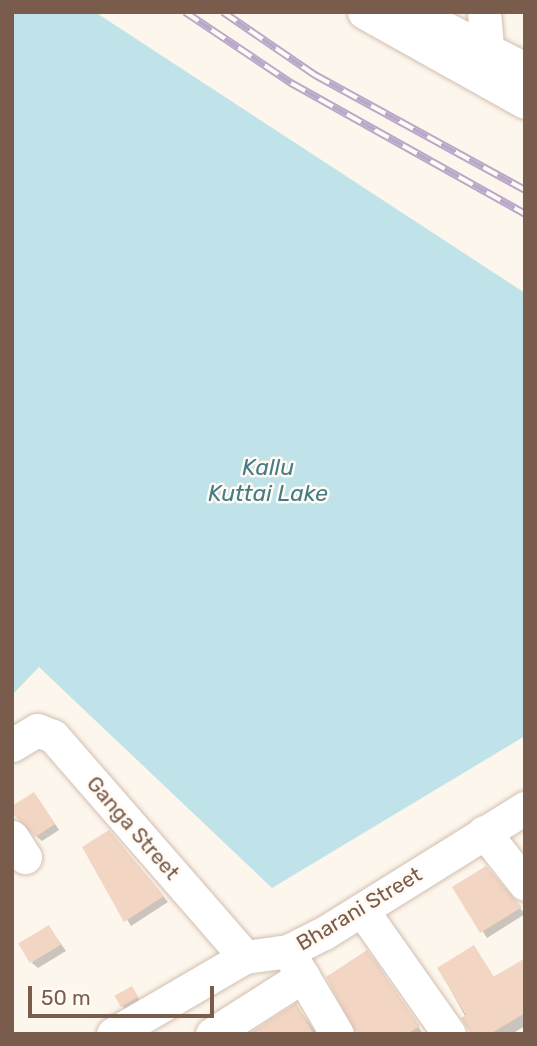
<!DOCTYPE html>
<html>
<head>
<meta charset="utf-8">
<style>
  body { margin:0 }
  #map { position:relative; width:537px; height:1046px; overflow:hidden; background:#fdf6ec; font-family:Rubik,sans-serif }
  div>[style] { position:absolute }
  .water>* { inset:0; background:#bfe3e8 }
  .shadow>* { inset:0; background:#0003 }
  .building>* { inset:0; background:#f3d5c3; transform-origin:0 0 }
  .roads { filter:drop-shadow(0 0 2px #d1beb0) drop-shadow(0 0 2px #d1beb0) }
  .minor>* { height:33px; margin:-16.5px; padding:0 16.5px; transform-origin:16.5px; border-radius:16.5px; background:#fff }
  .rail>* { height:8px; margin-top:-4px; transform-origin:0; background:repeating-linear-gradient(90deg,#fffaf3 0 16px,#b9a8c9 0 32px); box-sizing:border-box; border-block:2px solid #b9a8c9 }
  span { translate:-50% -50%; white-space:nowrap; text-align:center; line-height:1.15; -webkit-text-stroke:5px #fffaf3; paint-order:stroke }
  .street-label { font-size:21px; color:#7a5c4d }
  .water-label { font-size:23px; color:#437c86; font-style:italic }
  .frame { position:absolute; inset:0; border:14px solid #7a5c4d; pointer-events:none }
  .scale { position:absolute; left:28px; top:986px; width:186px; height:32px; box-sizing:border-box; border:4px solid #7a5c4d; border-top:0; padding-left:9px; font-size:21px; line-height:24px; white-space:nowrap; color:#7a5c4d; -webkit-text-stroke:5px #fffaf3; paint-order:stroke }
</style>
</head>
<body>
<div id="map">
  <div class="water">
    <div style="clip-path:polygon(12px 12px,95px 12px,525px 293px,525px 736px,272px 888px,39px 667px,12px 695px)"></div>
  </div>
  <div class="shadow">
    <div style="clip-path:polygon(39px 800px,59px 830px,42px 841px,36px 836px)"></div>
    <div style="clip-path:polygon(114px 837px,168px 902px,131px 926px,84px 848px)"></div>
    <div style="clip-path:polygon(492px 874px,525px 914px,487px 938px,454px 888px)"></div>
    <div style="clip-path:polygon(49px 927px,66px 951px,38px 968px,32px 963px)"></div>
    <div style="clip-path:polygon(366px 952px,375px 961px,423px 1034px,356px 1034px)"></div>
    <div style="clip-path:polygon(525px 959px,525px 1026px,512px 1034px,475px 1034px,439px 969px,481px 984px)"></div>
    <div style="clip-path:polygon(134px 990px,139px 1000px,125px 1008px,122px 1006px)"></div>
    <div style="clip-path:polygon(296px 1005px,317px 1034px,251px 1034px)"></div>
  </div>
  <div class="building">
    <div style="clip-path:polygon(34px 792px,55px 824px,35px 837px,12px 813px,12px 806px)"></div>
    <div style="clip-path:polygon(109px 830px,164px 896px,124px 922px,82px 847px)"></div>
    <div style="clip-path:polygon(486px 866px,522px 907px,480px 933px,452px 887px)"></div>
    <div style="left:49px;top:925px;width:23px;height:36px;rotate:59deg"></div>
    <div style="clip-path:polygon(474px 945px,494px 977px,525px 958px,525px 1013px,490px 1034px,471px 1034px,461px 1018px,466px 1015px,437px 968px)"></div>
    <div style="clip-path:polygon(367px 950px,420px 1026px,407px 1034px,356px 1034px,326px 977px)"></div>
    <div style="left:132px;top:986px;width:13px;height:20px;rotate:61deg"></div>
    <div style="clip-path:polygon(296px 1003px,314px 1034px,248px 1034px)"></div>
  </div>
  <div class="roads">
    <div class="minor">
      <div style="left:364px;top:12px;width:184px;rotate:29.2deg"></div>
      <div style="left:413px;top:12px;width:126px;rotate:27deg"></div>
      <div style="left:484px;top:12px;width:37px;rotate:85deg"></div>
      <div style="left:12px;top:745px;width:29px;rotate:-31deg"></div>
      <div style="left:37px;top:730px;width:17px;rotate:21deg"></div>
      <div style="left:53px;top:736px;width:293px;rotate:49deg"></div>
      <div style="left:484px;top:832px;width:66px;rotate:51.7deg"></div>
      <div style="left:12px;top:837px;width:24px;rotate:57deg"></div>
      <div style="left:362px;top:910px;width:151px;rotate:54.9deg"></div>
      <div style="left:292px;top:958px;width:88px;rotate:59.4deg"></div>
      <div style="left:113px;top:1034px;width:153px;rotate:-30.3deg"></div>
      <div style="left:245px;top:957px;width:43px;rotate:-7.9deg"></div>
      <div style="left:288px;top:951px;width:40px;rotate:-26.6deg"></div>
      <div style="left:324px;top:933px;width:237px;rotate:-31.9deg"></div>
      <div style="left:212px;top:1034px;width:108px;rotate:-32.5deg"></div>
    </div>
  </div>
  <div class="rail">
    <div style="left:185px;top:12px;width:128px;rotate:33.8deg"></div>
    <div style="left:291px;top:83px;width:268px;rotate:29.2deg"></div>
    <div style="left:223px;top:12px;width:112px;rotate:34.4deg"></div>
    <div style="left:315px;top:75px;width:239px;rotate:28.7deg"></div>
  </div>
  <div class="street-label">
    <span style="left:133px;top:828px;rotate:49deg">Ganga Street</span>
    <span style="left:359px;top:909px;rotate:-31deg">Bharani Street</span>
  </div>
  <div class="water-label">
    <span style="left:268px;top:480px">Kallu<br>Kuttai Lake</span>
  </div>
  <div class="frame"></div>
  <div class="scale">50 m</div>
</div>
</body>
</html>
